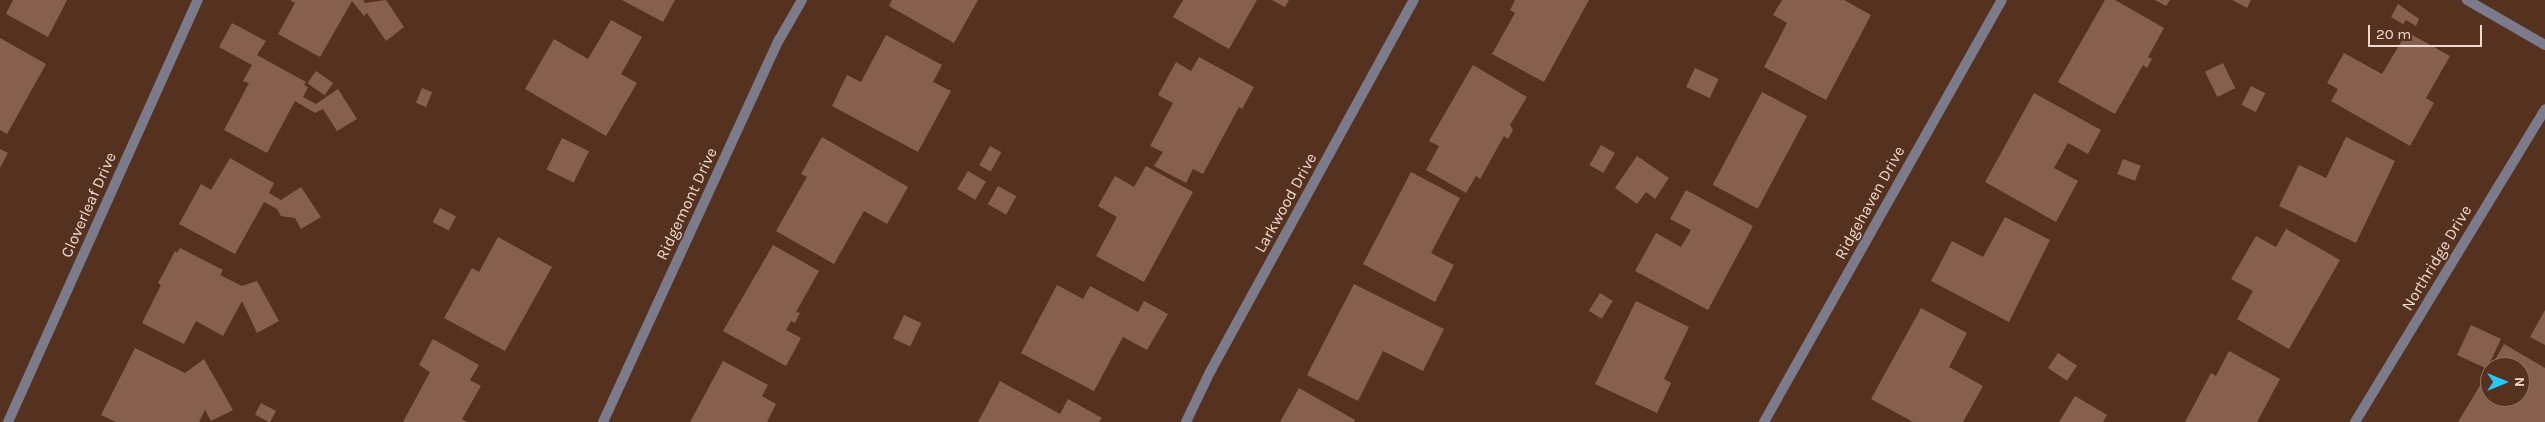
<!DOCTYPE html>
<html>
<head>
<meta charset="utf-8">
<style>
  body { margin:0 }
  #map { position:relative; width:2545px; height:422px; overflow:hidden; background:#553220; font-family:Karla,sans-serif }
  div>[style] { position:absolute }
  .building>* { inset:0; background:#87604d; transform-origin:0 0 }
  .street>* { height:10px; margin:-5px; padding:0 5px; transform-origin:5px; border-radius:5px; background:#7b7b8c }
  span { translate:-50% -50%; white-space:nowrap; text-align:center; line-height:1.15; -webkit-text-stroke:4px #553220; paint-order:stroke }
  .street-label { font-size:16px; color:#f0dacf }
  .north { position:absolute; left:2480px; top:357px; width:50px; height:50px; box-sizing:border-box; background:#553220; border:1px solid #937566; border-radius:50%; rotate:90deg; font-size:14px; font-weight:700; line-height:20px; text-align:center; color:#f0dacf }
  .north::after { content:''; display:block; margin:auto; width:18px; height:22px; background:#28c8ff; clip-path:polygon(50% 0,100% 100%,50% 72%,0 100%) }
  .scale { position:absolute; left:2368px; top:25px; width:114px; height:22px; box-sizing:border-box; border:2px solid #f0dacf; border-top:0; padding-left:6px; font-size:15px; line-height:18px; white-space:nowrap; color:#f0dacf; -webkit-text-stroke:4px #553220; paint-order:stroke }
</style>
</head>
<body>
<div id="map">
  <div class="building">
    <div style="clip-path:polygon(13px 0,67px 0,48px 37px,6px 14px)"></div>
    <div style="clip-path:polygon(290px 0,363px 0,365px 3px,386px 0,404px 27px,386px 41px,367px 13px,364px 16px,352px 1px,320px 57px,278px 34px,295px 3px)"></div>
    <div style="clip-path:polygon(622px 0,675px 0,663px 22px)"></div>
    <div style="clip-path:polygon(892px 0,978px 0,954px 43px,889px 6px)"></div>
    <div style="clip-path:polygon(1183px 0,1257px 0,1229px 49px,1173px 17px)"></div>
    <div style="clip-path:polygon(1272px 0,1289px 0,1285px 7px)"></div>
    <div style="clip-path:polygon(1515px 0,1589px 0,1544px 82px,1492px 54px,1515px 13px,1510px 10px)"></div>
    <div style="clip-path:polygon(1782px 0,1844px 0,1871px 15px,1826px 100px,1764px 67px,1787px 23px,1773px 15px)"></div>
    <div style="clip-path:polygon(2105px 0,2115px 0,2164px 28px,2148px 57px,2152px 59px,2147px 68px,2143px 65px,2115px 114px,2058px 82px)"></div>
    <div style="clip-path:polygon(2155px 0,2170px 0,2166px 6px)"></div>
    <div style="clip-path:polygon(2232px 0,2251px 0,2247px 8px)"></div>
    <div style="clip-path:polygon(2398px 4px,2419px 19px,2416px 26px,2406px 20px,2403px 24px,2391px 17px)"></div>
    <div style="clip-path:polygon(611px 20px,642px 37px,621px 74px,637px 83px,606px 136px,525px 89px,554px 39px,588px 59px)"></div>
    <div style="clip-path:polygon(232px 23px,266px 41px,257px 55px,306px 82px,304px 85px,308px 87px,303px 97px,316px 104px,338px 89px,357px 119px,337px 131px,323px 109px,315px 113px,295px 101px,267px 153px,224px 130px,249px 83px,243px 81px,252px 65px,219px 47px)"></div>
    <div style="clip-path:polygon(2407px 32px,2450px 56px,2426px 98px,2434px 103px,2410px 146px,2331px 101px,2338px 89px,2327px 83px,2344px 53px,2382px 74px)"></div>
    <div style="clip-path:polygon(886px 35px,942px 65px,933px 82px,951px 91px,918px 152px,832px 106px,847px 75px,861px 82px)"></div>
    <div style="clip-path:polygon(0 38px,46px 64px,7px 134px,0 130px)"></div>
    <div style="clip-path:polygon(1199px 57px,1254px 87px,1242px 109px,1239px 107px,1203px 174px,1193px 169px,1186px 183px,1154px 166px,1163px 152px,1150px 146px,1173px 103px,1158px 95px,1176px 62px,1191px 71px)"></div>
    <div style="left:2223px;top:63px;width:28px;height:20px;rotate:64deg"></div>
    <div style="clip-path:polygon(1473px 65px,1527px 97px,1510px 125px,1513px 130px,1508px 139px,1504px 136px,1480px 179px,1476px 176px,1466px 193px,1426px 170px,1439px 146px,1429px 141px)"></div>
    <div style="left:1695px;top:68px;width:26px;height:21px;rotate:25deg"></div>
    <div style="left:316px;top:71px;width:21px;height:15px;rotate:35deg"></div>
    <div style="left:2251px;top:86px;width:16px;height:21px;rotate:27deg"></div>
    <div style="left:422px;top:88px;width:11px;height:16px;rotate:22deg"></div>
    <div style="left:1762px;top:92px;width:51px;height:105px;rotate:28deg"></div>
    <div style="clip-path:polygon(2034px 93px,2101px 130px,2088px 154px,2068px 143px,2054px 168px,2078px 181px,2056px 222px,1985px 182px)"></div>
    <div style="clip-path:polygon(822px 137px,908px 187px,887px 224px,864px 211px,834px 264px,776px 231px,807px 177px,801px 174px)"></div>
    <div style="clip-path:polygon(2346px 137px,2395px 161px,2356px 243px,2279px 206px,2299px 165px,2326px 178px)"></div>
    <div style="left:562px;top:138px;width:30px;height:35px;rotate:26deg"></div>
    <div style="left:1601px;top:145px;width:16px;height:23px;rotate:30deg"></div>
    <div style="left:990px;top:146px;width:13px;height:22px;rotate:29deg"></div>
    <div style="clip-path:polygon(0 149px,8px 153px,0 168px)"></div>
    <div style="clip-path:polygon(1637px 156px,1669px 178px,1655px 199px,1646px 192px,1637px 204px,1615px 188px)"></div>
    <div style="clip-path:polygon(230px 158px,274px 183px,269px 193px,281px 200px,301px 187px,321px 217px,301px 229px,295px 218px,281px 216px,277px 209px,264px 202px,235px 254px,179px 224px,201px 184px,211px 190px)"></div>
    <div style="left:2123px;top:159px;width:19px;height:16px;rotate:21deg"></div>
    <div style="clip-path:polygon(1146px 166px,1193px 192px,1144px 282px,1096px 256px,1117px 217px,1098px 206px,1115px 176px,1134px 187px)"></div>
    <div style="left:968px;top:171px;width:21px;height:21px;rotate:31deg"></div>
    <div style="clip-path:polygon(1411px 172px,1460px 198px,1431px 253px,1454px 265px,1435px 302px,1363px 264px)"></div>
    <div style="left:998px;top:186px;width:21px;height:21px;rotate:29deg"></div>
    <div style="clip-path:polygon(1686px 190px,1753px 226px,1708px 310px,1635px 271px,1656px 233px,1681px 247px,1691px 230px,1670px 219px)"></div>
    <div style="left:440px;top:208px;width:18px;height:16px;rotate:27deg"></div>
    <div style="clip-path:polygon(2005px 217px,2050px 240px,2009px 322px,1931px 281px,1952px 241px,1983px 257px)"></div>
    <div style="clip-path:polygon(2286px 229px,2340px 260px,2289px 349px,2237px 319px,2253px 291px,2231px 279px,2256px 236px,2276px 247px)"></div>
    <div style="clip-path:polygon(498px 237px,552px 267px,505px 351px,444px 318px,472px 268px,479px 272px)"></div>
    <div style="clip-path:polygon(773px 245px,819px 271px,796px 312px,800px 313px,795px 323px,791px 321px,786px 330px,801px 338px,786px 366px,723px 331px)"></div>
    <div style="clip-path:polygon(180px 248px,223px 270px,220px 275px,242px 286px,257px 281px,279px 321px,257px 333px,242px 301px,223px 336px,196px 321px,184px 344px,142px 323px,161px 285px,158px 283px,162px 276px,175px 251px,177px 253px)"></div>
    <div style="clip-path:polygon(1354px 284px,1444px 329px,1423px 371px,1383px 351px,1358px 401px,1307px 375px)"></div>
    <div style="clip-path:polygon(1057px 285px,1083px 299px,1090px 286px,1138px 312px,1144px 301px,1168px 314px,1147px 350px,1123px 337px,1094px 391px,1021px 353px)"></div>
    <div style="left:1600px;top:293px;width:15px;height:21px;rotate:32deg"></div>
    <div style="clip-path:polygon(1636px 301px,1689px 327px,1664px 379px,1671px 383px,1657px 413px,1595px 384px)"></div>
    <div style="clip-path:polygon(1921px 308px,1967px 333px,1949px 367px,1983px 386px,1963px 422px,1913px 422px,1871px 399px)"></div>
    <div style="clip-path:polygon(2545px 310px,2545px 345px,2530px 337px)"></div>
    <div style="left:904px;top:315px;width:19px;height:26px;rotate:25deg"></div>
    <div style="left:2471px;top:325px;width:33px;height:33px;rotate:25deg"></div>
    <div style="clip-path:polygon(433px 339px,479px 365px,470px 380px,481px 386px,462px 419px,467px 422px,403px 422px,430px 372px,419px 365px)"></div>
    <div style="clip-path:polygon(2504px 344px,2545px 368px,2545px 422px,2458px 422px,2490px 369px,2490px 397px,2520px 397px,2520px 367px,2491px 367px)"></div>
    <div style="clip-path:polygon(135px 348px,185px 373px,204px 359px,233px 410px,211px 421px,205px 410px,199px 422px,116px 422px,101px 415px)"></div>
    <div style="clip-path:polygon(2229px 351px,2280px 379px,2257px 422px,2185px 422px,2211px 373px,2216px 376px)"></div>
    <div style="left:2058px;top:353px;width:23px;height:18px;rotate:34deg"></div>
    <div style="clip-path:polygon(723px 361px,768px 385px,762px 396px,776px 404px,767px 422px,690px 422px)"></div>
    <div style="clip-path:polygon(1000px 381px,1060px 414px,1068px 399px,1102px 418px,1099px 422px,978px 422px)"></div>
    <div style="clip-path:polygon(1299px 388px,1355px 420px,1354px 422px,1280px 422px)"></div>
    <div style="clip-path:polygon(2075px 396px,2107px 415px,2103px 422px,2059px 422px)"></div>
    <div style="left:261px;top:403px;width:17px;height:13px;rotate:28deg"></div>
  </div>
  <div class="street">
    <div style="left:2467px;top:0;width:90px;rotate:30deg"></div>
    <div style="left:8px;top:422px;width:463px;rotate:-65.8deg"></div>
    <div style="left:603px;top:422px;width:421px;rotate:-65.3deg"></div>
    <div style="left:779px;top:40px;width:46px;rotate:-60.1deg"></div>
    <div style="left:1186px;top:422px;width:55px;rotate:-64.4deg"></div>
    <div style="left:1210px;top:372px;width:424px;rotate:-61.3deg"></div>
    <div style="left:1764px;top:422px;width:484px;rotate:-60.6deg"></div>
    <div style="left:2355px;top:422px;width:366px;rotate:-58.7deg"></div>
  </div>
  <div class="street-label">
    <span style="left:1286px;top:203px;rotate:-61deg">Larkwood Drive</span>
    <span style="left:1870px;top:203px;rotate:-61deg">Ridgehaven Drive</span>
    <span style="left:687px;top:204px;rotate:-65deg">Ridgemont Drive</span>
    <span style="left:89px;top:205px;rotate:-66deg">Cloverleaf Drive</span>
    <span style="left:2437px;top:258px;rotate:-59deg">Northridge Drive</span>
  </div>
  <div class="north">N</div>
  <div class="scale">20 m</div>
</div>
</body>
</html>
